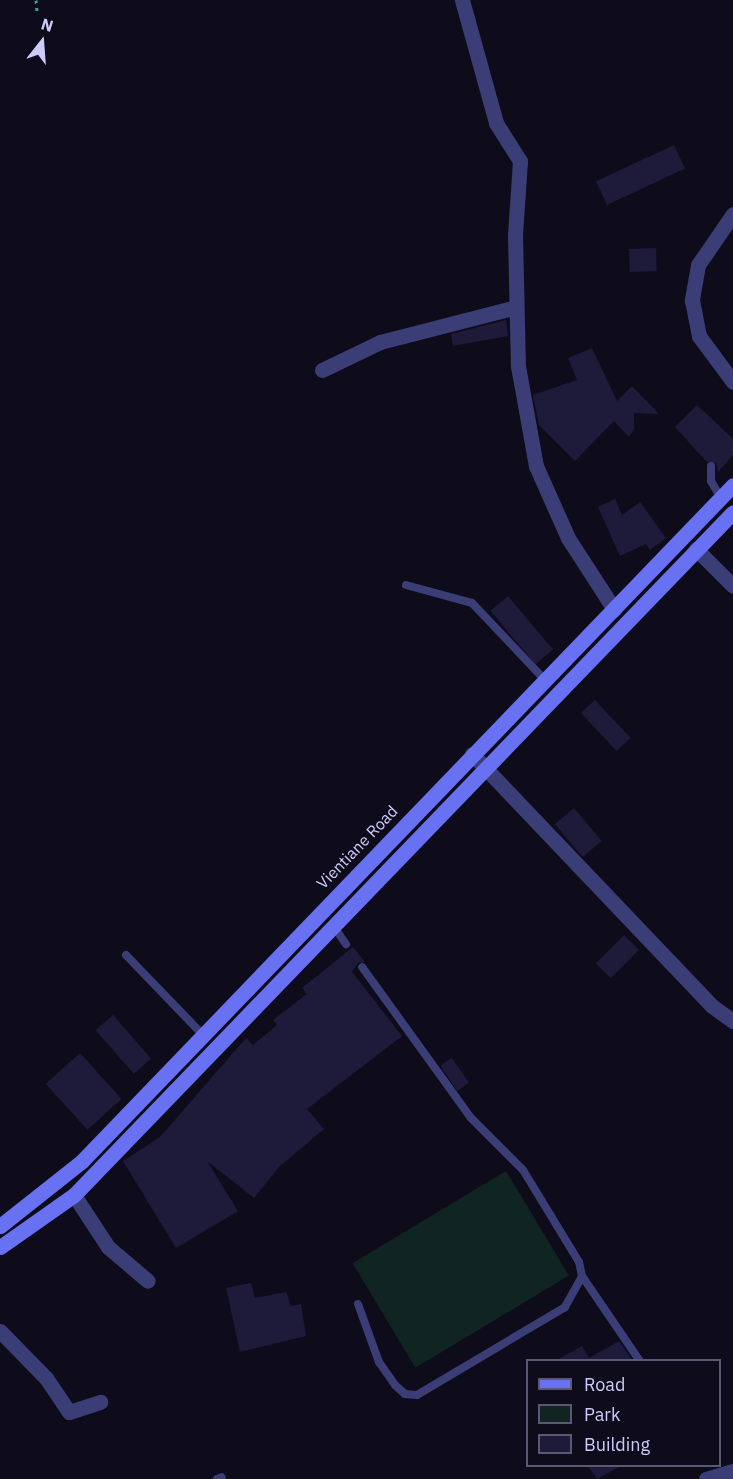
<!DOCTYPE html>
<html>
<head>
<meta charset="utf-8">
<style>
  body { margin:0 }
  #map { position:relative; width:733px; height:1479px; overflow:hidden; background:#0e0c1b; font-family:"IBM Plex Sans",sans-serif }
  div>[style] { position:absolute }
  .green>* { inset:0; background:#102422; transform-origin:0 0 }
  .building>* { inset:0; background:#1e1a3a; transform-origin:0 0 }
  .path>* { height:3px; margin-top:-1.5px; transform-origin:0; background:repeating-linear-gradient(90deg,#36a494 0 3px,transparent 0 7.5px) }
  .service>* { height:8px; margin:-4px; padding:0 4px; transform-origin:4px; border-radius:4px; background:#3b3e76 }
  .minor>* { height:15px; margin:-7.5px; padding:0 7.5px; transform-origin:7.5px; border-radius:7.5px; background:#3b3e76 }
  .secondary>* { height:15px; margin:-7.5px; padding:0 7.5px; transform-origin:7.5px; border-radius:7.5px; background:#6971f3 }
  span { translate:-50% -50%; white-space:nowrap; text-align:center; line-height:1.15; -webkit-text-stroke:4.5px #0e0c1b; paint-order:stroke }
  .street-label { font-size:16px; color:#cccbfb }
  .legend { position:absolute; left:526px; top:1359px; width:195px; height:108px; box-sizing:border-box; background:#0e0c1b; border:2px solid #5a5875; margin:0; padding:8px 10px; list-style:none; font-size:18px; color:#cccbfb }
  .legend li { display:flex; align-items:center; gap:12px; height:30px }
  .legend b { width:30px; border:2px solid #5a5875 }
  .north { position:absolute; left:12px; top:12px; width:60px; height:60px; -webkit-text-stroke:4px #0e0c1b; paint-order:stroke; rotate:17deg; font-size:16px; font-weight:700; line-height:24px; text-align:center; color:#cccbfb }
  .north::after { content:''; display:block; margin:auto; width:21px; height:27px; background:#cccbfb; clip-path:polygon(50% 0,100% 100%,50% 72%,0 100%) }
</style>
</head>
<body>
<div id="map">
  <div class="green">
    <div style="left:506px;top:1171px;width:122px;height:179px;rotate:59deg"></div>
  </div>
  <div class="building">
    <div style="left:674px;top:145px;width:26px;height:86px;rotate:65deg"></div>
    <div style="left:656px;top:248px;width:23px;height:27px;rotate:88deg"></div>
    <div style="clip-path:polygon(506px 320px,508px 336px,453px 346px,451px 334px)"></div>
    <div style="clip-path:polygon(592px 348px,617px 401px,632px 386px,659px 414px,634px 413px,634px 429px,629px 437px,614px 421px,575px 461px,539px 425px,533px 395px,577px 380px,568px 358px)"></div>
    <div style="clip-path:polygon(697px 405px,733px 439px,733px 455px,718px 472px,716px 463px,707px 462px,675px 427px)"></div>
    <div style="clip-path:polygon(615px 499px,622px 515px,640px 502px,666px 538px,650px 550px,646px 544px,620px 556px,598px 507px)"></div>
    <div style="left:508px;top:596px;width:70px;height:23px;rotate:50deg"></div>
    <div style="left:595px;top:700px;width:52px;height:19px;rotate:47deg"></div>
    <div style="left:574px;top:808px;width:43px;height:25px;rotate:50deg"></div>
    <div style="left:624px;top:935px;width:21px;height:40px;rotate:45deg"></div>
    <div style="clip-path:polygon(353px 947px,365px 962px,358px 963px,352px 972px,402px 1036px,307px 1109px,324px 1129px,279px 1167px,254px 1198px,207px 1161px,238px 1211px,176px 1248px,123px 1161px,160px 1137px,246px 1038px,253px 1045px,277px 1025px,273px 1020px,307px 994px,302px 988px)"></div>
    <div style="left:113px;top:1015px;width:58px;height:23px;rotate:49deg"></div>
    <div style="left:80px;top:1053px;width:62px;height:46px;rotate:48deg"></div>
    <div style="left:452px;top:1058px;width:30px;height:14px;rotate:56deg"></div>
    <div style="clip-path:polygon(251px 1283px,255px 1298px,286px 1292px,291px 1306px,301px 1304px,306px 1336px,240px 1352px,226px 1288px)"></div>
    <div style="clip-path:polygon(619px 1341px,632px 1360px,557px 1360px,582px 1346px,589px 1358px)"></div>
    <div style="clip-path:polygon(588px 1466px,621px 1466px,597px 1479px)"></div>
  </div>
  <div class="path">
    <div style="left:36px;top:0;width:11px;rotate:85deg"></div>
  </div>
  <div class="service">
    <div style="left:711px;top:466px;width:15px;rotate:90deg"></div>
    <div style="left:711px;top:481px;width:20px;rotate:60deg"></div>
    <div style="left:406px;top:585px;width:68px;rotate:15.3deg"></div>
    <div style="left:472px;top:603px;width:106px;rotate:46.5deg"></div>
    <div style="left:334px;top:927px;width:21px;rotate:55deg"></div>
    <div style="left:126px;top:955px;width:111px;rotate:46.1deg"></div>
    <div style="left:582px;top:1276px;width:102px;rotate:55.8deg"></div>
    <div style="left:358px;top:1304px;width:62px;rotate:70.1deg"></div>
    <div style="left:379px;top:1362px;width:28px;rotate:55deg"></div>
    <div style="left:395px;top:1385px;width:13px;rotate:42deg"></div>
    <div style="left:405px;top:1394px;width:12px;rotate:5deg"></div>
    <div style="left:417px;top:1395px;width:172px;rotate:-30.7deg"></div>
    <div style="left:565px;top:1307px;width:35px;rotate:-61deg"></div>
    <div style="left:582px;top:1276px;width:14px;rotate:-102deg"></div>
    <div style="left:579px;top:1262px;width:108px;rotate:-121.3deg"></div>
    <div style="left:523px;top:1170px;width:74px;rotate:-135deg"></div>
    <div style="left:471px;top:1118px;width:186px;rotate:-125.8deg"></div>
    <div style="left:217px;top:1479px;width:5px;rotate:-22deg"></div>
  </div>
  <div class="minor">
    <div style="left:462px;top:0;width:128px;rotate:74.5deg"></div>
    <div style="left:496px;top:123px;width:45px;rotate:57.7deg"></div>
    <div style="left:520px;top:161px;width:74px;rotate:93.9deg"></div>
    <div style="left:515px;top:235px;width:131px;rotate:88.7deg"></div>
    <div style="left:518px;top:366px;width:102px;rotate:79.8deg"></div>
    <div style="left:536px;top:466px;width:79px;rotate:66deg"></div>
    <div style="left:568px;top:538px;width:85px;rotate:57.1deg"></div>
    <div style="left:733px;top:214px;width:62px;rotate:124.5deg"></div>
    <div style="left:698px;top:265px;width:36px;rotate:100deg"></div>
    <div style="left:692px;top:300px;width:37px;rotate:79deg"></div>
    <div style="left:699px;top:336px;width:57px;rotate:53.5deg"></div>
    <div style="left:322px;top:370px;width:64px;rotate:-25.8deg"></div>
    <div style="left:380px;top:342px;width:140px;rotate:-14.4deg"></div>
    <div style="left:696px;top:549px;width:52px;rotate:45deg"></div>
    <div style="left:472px;top:754px;width:348px;rotate:46.4deg"></div>
    <div style="left:712px;top:1006px;width:26px;rotate:36deg"></div>
    <div style="left:74px;top:1195px;width:62px;rotate:56.8deg"></div>
    <div style="left:108px;top:1247px;width:52px;rotate:40.4deg"></div>
    <div style="left:0;top:1331px;width:66px;rotate:45.6deg"></div>
    <div style="left:46px;top:1378px;width:41px;rotate:55.9deg"></div>
    <div style="left:69px;top:1412px;width:33px;rotate:-18deg"></div>
    <div style="left:706px;top:1479px;width:28px;rotate:-17deg"></div>
  </div>
  <div class="secondary">
    <div style="left:0;top:1226px;width:105px;rotate:-38.4deg"></div>
    <div style="left:82px;top:1161px;width:938px;rotate:-46.08deg"></div>
    <div style="left:0;top:1247px;width:90px;rotate:-35.1deg"></div>
    <div style="left:74px;top:1195px;width:949px;rotate:-46.02deg"></div>
  </div>
  <div class="street-label">
    <span style="left:357px;top:847px;rotate:-46deg">Vientiane Road</span>
  </div>
  <ul class="legend">
  <li><b style="height:8px;background:#6971f3"></b>Road</li>
  <li><b style="height:16px;background:#102422"></b>Park</li>
  <li><b style="height:16px;background:#1e1a3a"></b>Building</li>
  </ul>
  <div class="north">N</div>
</div>
</body>
</html>
